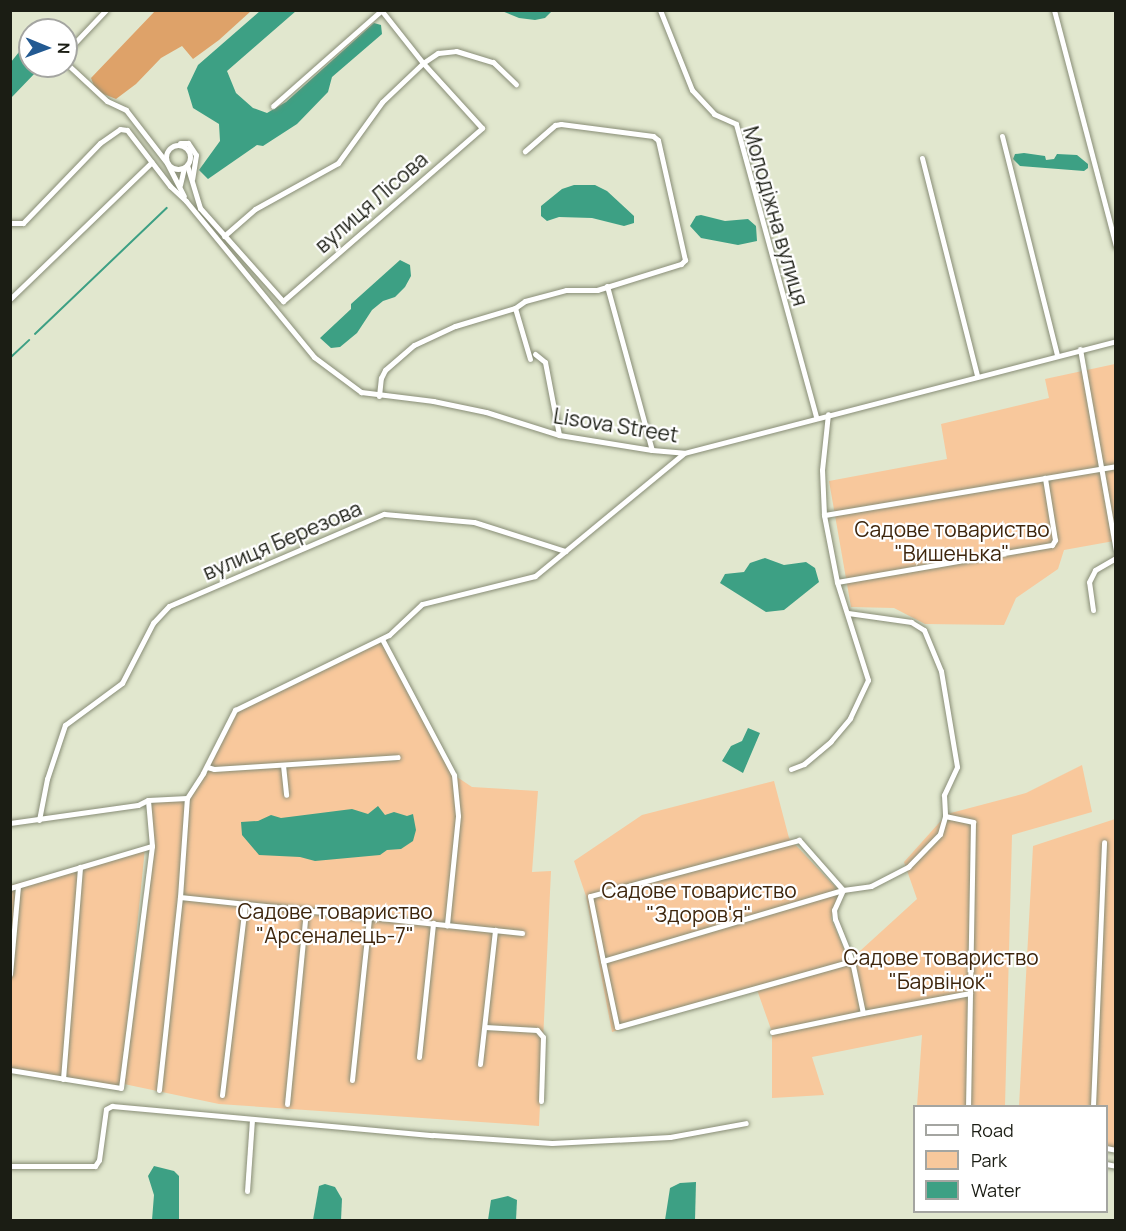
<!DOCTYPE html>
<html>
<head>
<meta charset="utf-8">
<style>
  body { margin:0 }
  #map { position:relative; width:1126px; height:1231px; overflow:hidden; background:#e1e7ce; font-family:Manrope,sans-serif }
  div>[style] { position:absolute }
  .green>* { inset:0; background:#f8c89c }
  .forest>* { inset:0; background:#dea269 }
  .water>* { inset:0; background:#3da084 }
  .stream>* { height:1.5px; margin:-0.75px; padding:0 0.75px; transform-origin:0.75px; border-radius:0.75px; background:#3da084 }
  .roads { filter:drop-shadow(0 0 2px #888d76) drop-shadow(0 0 2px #888d76) }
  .minor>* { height:5px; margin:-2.5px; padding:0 2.5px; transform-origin:2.5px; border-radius:2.5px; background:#fff }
  .minor>.ring { margin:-2.5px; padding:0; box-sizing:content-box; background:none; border:5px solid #fff; border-radius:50% }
  span { translate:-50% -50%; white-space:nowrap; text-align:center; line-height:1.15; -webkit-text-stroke:4.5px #fff; paint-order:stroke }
  .street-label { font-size:21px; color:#1b1d14 }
  .park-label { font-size:21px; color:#3e260d }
  .frame { position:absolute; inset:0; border:12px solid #1b1d14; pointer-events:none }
  .legend { position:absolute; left:913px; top:1105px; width:195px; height:108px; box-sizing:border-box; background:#fff; border:2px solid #a4a5a1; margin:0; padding:8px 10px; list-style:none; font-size:18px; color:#1b1d14 }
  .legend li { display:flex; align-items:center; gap:12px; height:30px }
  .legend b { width:30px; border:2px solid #a4a5a1 }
  .north { position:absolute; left:18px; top:18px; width:60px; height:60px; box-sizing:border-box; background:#fff; border:2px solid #a4a5a1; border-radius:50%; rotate:91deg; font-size:16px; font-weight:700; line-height:24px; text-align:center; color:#1b1d14 }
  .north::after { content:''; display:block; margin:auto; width:21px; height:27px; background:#235a92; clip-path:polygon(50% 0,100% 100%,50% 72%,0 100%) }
</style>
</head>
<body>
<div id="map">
  <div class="green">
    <div style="clip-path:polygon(1115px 364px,1115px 551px,1114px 541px,1064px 550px,1058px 569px,1016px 598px,1004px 625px,925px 624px,894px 608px,851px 607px,829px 481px,947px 459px,941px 424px,1049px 398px,1045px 379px)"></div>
    <div style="clip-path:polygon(382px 639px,454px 775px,472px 787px,538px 791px,532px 872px,551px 871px,539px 1126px,219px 1104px,124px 1084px,152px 846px,148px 800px,187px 798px,235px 710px)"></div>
    <div style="clip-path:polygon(1082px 765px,1092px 812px,1012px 835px,1005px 1106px,917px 1106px,922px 1035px,812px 1057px,824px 1095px,772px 1098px,772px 1032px,756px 987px,612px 1032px,586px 896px,574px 861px,642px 815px,774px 781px,789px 838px,842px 894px,831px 918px,849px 961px,917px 899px,904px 862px,947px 814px,1026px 793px)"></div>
    <div style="clip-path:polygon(1115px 819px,1115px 1151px,1107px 1150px,1106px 1106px,1019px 1106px,1033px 846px)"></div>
    <div style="clip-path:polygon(145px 848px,121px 1088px,11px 1068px,11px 885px)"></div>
  </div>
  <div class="forest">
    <div style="clip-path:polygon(155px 11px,251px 11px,219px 40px,193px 59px,182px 46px,161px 58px,136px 84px,116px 99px,96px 91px,91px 78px)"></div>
  </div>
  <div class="water">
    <div style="clip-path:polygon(260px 11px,296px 11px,227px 71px,236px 93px,253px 108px,267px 113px,286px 102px,374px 23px,381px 25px,382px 34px,332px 77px,328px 92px,297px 124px,263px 146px,257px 145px,208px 179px,199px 170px,220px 141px,219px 124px,193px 108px,187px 88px,198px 65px)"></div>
    <div style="clip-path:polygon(502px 11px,552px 10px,552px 11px,545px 18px,535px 20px,519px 18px)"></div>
    <div style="clip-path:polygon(26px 51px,30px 55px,30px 66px,37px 66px,36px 72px,11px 98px,11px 62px,19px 52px)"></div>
    <div style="clip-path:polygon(1024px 153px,1045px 156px,1046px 160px,1054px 159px,1057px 154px,1077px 155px,1088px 164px,1088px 168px,1084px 171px,1020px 166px,1013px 159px,1015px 154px)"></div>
    <div style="clip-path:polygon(595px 185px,607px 191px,634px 216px,634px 223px,624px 226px,592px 218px,559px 217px,547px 221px,541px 216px,541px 206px,562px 189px,574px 185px)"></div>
    <div style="clip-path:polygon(701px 215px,725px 221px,748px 219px,756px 226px,757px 241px,738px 245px,701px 238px,690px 226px,696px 216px)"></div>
    <div style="clip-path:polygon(400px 260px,410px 265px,411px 276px,405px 287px,395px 297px,383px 301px,372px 310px,357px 333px,340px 347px,331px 348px,320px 338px,351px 309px,351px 304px)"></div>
    <div style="clip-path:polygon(765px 558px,784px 565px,806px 562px,815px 568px,819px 582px,784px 610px,766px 612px,720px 583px,725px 574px,744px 572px,750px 563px)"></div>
    <div style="clip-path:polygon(748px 728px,760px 733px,743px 773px,722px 761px,731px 746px,742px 741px)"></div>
    <div style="clip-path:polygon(378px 806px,385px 815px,394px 812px,407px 816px,413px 814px,416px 830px,413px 841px,401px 849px,387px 850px,380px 855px,315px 861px,300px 857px,259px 855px,242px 835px,241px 822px,258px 821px,271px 815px,281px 818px,352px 809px,368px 814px)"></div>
    <div style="clip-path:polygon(154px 1166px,174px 1171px,179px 1176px,179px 1220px,152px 1220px,154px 1195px,148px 1176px)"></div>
    <div style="clip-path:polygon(696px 1182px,695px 1220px,665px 1220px,670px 1188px,680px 1183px)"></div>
    <div style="clip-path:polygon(325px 1184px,335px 1187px,342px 1199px,341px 1220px,313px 1220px,319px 1186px)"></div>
    <div style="clip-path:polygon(508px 1196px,517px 1200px,516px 1220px,488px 1220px,491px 1200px)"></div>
  </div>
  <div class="stream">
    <div style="left:35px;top:334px;width:182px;rotate:-43.7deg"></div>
    <div style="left:10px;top:358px;width:26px;rotate:-43deg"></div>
  </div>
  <div class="roads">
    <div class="minor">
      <div style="left:660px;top:10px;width:86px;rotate:68.2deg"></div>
      <div style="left:692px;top:90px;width:33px;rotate:47deg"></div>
      <div style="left:714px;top:114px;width:24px;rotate:24deg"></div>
      <div style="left:736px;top:124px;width:304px;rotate:74.7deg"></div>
      <div style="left:1054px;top:10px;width:244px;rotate:75.3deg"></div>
      <div style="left:66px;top:59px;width:10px;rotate:-73deg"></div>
      <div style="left:69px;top:49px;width:54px;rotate:-46.5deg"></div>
      <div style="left:66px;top:63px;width:56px;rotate:42.8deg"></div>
      <div style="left:107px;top:101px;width:21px;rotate:25deg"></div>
      <div style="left:126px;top:110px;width:67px;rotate:52.3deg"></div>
      <div style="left:167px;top:163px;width:37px;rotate:63deg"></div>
      <div style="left:273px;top:106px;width:145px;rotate:-41.4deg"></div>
      <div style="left:1002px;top:136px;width:226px;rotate:75.9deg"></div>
      <div style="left:180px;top:143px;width:8px"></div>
      <div style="left:188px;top:143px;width:14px;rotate:56deg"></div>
      <div style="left:196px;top:155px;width:24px;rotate:99deg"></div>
      <div class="ring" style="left:166px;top:145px;width:19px;height:19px"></div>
      <div style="left:922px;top:158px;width:224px;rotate:75.8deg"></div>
      <div style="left:187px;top:165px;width:45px;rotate:73.2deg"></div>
      <div style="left:200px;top:208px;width:125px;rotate:48.3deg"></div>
      <div style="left:283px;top:301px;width:264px;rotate:-41deg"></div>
      <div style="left:482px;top:128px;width:88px;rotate:-132.2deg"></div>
      <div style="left:423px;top:63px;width:66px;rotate:-128.3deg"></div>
      <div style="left:180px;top:185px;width:17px;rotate:-77deg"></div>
      <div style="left:10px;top:223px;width:13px"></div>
      <div style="left:23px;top:223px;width:111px;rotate:-46.1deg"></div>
      <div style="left:100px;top:143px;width:24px;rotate:-35deg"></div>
      <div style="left:120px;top:129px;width:7px;rotate:8deg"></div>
      <div style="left:127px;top:130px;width:71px;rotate:52.5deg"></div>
      <div style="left:170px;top:186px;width:22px;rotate:43deg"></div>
      <div style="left:186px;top:201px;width:202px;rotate:50.6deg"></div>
      <div style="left:314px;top:357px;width:59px;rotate:36.7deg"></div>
      <div style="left:361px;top:392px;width:73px;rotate:7.1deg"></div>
      <div style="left:433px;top:401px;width:54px;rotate:11.7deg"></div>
      <div style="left:486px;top:412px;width:77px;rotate:17.5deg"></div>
      <div style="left:559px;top:435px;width:94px;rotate:9.2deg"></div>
      <div style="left:652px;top:450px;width:32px;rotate:5deg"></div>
      <div style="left:684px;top:453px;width:446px;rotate:-14.5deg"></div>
      <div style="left:224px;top:236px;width:41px;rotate:-41.1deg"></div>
      <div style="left:255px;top:209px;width:95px;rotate:-29deg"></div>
      <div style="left:338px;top:163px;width:75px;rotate:-54.2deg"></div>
      <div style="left:382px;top:102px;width:57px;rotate:-43.6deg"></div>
      <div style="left:423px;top:63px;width:18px;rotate:-34deg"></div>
      <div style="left:438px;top:53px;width:18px;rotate:-6deg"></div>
      <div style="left:456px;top:51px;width:39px;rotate:17deg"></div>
      <div style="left:493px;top:62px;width:32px;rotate:44deg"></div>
      <div style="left:607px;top:286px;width:170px;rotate:74.7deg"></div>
      <div style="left:10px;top:299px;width:197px;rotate:-44deg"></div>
      <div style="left:515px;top:308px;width:12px;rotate:-35deg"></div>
      <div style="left:525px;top:301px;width:42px;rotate:-15deg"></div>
      <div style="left:566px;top:290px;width:31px"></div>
      <div style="left:597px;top:290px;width:88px;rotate:-17.2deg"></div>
      <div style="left:681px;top:264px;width:6px;rotate:-45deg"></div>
      <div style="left:685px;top:260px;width:123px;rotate:-102.7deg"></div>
      <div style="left:658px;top:140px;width:6px;rotate:-141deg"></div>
      <div style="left:653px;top:136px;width:93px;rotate:-172.6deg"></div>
      <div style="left:561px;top:124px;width:6px;rotate:171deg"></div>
      <div style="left:555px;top:125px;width:40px;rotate:139deg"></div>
      <div style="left:1080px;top:349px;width:205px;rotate:79.9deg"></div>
      <div style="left:535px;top:354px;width:13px;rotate:39deg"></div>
      <div style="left:545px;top:362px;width:74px;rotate:79.1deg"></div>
      <div style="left:379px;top:396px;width:18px;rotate:-84deg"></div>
      <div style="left:381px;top:378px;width:9px;rotate:-63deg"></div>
      <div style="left:385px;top:370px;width:38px;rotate:-41deg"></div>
      <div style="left:414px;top:345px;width:45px;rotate:-24.9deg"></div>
      <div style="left:455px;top:326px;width:63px;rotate:-16.7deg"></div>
      <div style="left:515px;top:308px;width:53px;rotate:73.6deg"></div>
      <div style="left:824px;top:515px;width:296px;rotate:-9.5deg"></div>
      <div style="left:837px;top:582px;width:218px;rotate:-9.8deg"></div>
      <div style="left:1052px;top:545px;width:6px;rotate:-59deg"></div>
      <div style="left:1055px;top:540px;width:63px;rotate:-99.2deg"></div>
      <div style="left:1093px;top:610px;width:28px;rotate:-98deg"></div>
      <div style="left:1089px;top:582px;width:13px;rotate:-63deg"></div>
      <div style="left:1095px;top:570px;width:24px;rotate:-30deg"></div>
      <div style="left:848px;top:613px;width:64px;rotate:8.1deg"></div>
      <div style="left:911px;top:622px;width:15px;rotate:32deg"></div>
      <div style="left:924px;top:630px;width:44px;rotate:67.5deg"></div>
      <div style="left:941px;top:671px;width:97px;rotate:80.5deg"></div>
      <div style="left:957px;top:767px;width:31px;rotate:115deg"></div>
      <div style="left:944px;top:795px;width:21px;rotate:87deg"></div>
      <div style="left:945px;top:816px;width:29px;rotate:12deg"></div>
      <div style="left:973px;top:822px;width:284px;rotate:91deg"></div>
      <div style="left:382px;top:639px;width:154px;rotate:62.1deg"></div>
      <div style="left:454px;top:775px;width:41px;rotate:84.4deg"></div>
      <div style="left:458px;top:816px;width:110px;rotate:95.8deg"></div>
      <div style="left:283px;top:765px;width:30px;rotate:84deg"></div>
      <div style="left:207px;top:767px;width:7px;rotate:16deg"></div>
      <div style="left:214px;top:769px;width:184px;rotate:-3.7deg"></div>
      <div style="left:791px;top:769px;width:14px;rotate:-21deg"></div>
      <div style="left:804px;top:764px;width:35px;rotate:-40deg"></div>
      <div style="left:831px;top:741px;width:30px;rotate:-50deg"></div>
      <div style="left:850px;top:718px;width:42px;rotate:-64.7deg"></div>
      <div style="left:868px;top:680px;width:103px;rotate:-107.6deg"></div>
      <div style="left:837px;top:582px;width:68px;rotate:-101deg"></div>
      <div style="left:824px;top:515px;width:45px;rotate:-92.5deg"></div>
      <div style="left:822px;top:470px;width:56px;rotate:-83.9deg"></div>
      <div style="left:39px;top:820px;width:42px;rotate:-79deg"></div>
      <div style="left:47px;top:779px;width:57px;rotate:-71.6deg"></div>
      <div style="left:65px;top:725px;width:71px;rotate:-36.4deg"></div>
      <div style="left:122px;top:683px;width:68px;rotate:-62.7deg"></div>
      <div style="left:153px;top:623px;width:23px;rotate:-47deg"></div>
      <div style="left:169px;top:606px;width:234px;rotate:-23.2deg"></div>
      <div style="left:384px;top:514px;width:90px;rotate:5.1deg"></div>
      <div style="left:474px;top:522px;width:96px;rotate:17.7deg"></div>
      <div style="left:10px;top:823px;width:129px;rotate:-8deg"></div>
      <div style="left:138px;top:805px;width:11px;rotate:-27deg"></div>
      <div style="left:10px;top:888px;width:148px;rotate:-16.5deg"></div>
      <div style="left:180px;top:897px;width:344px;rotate:6deg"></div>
      <div style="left:603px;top:961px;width:67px;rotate:78deg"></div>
      <div style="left:617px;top:1027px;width:244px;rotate:-15.7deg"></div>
      <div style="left:852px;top:961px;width:53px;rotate:78.1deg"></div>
      <div style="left:863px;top:1013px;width:109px;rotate:-10.6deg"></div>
      <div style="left:852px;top:961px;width:45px;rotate:-112deg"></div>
      <div style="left:835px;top:919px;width:9px;rotate:-96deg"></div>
      <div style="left:834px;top:910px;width:22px;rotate:-66deg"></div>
      <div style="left:843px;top:890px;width:67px;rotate:-131.3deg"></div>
      <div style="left:799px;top:840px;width:216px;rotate:165deg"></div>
      <div style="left:590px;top:896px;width:66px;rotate:78.7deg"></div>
      <div style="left:603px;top:961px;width:250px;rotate:-16.5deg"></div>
      <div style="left:843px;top:890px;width:28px;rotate:-8deg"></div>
      <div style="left:871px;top:886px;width:42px;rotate:-27.2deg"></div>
      <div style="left:908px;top:867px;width:46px;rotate:-45.9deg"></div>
      <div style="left:940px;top:834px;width:19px;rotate:-74deg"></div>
      <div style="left:10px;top:974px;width:88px;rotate:-84.8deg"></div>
      <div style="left:485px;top:1027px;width:52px;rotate:3.3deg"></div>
      <div style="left:537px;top:1030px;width:9px;rotate:49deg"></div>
      <div style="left:543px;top:1037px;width:64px;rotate:91.8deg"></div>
      <div style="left:772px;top:1032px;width:93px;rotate:-11.8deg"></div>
      <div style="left:419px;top:1057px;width:135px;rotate:-84deg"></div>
      <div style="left:480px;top:1064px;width:135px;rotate:-83.6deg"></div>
      <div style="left:10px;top:1070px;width:112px;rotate:9.2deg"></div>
      <div style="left:121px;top:1088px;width:244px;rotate:-82.7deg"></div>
      <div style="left:152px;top:846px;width:46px;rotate:-95deg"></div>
      <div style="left:148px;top:800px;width:39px;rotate:-3deg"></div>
      <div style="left:63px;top:1079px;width:213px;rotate:-85.4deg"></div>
      <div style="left:352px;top:1080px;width:164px;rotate:-84deg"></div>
      <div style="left:159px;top:1090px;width:194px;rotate:-83.8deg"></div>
      <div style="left:180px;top:897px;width:99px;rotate:-86deg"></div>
      <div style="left:187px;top:798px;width:30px;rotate:-57deg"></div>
      <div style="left:203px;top:773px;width:71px;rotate:-63.1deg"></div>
      <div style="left:235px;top:710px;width:171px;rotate:-26deg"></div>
      <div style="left:389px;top:635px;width:45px;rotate:-43.2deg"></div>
      <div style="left:422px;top:604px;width:116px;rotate:-13.9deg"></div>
      <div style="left:535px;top:576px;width:192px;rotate:-39.5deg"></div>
      <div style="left:222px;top:1095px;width:192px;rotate:-83.1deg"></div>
      <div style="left:287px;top:1104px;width:195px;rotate:-84.4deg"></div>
      <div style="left:1093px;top:1106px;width:264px;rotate:-87.6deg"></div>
      <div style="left:1106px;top:1148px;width:10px;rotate:11deg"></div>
      <div style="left:1106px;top:1164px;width:10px;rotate:11deg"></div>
      <div style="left:10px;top:1166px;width:85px"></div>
      <div style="left:95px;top:1166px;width:7px;rotate:-56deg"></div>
      <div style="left:99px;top:1160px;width:51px;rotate:-82.2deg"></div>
      <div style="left:106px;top:1109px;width:7px;rotate:-27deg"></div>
      <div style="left:112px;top:1106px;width:322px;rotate:5.2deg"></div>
      <div style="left:433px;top:1135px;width:119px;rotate:3.8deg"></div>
      <div style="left:552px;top:1143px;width:118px;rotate:-2.9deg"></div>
      <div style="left:670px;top:1137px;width:77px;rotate:-10.4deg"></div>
      <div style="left:247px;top:1191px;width:72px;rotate:-86deg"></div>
    </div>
  </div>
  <div class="street-label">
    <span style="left:371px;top:202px;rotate:-41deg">вулиця Лісова</span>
    <span style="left:776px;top:216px;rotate:74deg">Молодіжна вулиця</span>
    <span style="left:616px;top:425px;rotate:9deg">Lisova Street</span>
    <span style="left:282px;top:540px;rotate:-23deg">вулиця Березова</span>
  </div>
  <div class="park-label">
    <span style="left:952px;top:541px">Садове товариство<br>"Вишенька"</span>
    <span style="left:699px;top:902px">Садове товариство<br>"Здоров'я"</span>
    <span style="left:335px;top:923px">Садове товариство<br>"Арсеналець-7"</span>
    <span style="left:941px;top:969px">Садове товариство<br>"Барвінок"</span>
  </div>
  <div class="frame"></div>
  <ul class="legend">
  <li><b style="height:8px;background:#fff"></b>Road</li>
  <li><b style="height:16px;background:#f8c89c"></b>Park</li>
  <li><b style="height:16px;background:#3da084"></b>Water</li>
  </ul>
  <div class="north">N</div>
</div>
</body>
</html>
